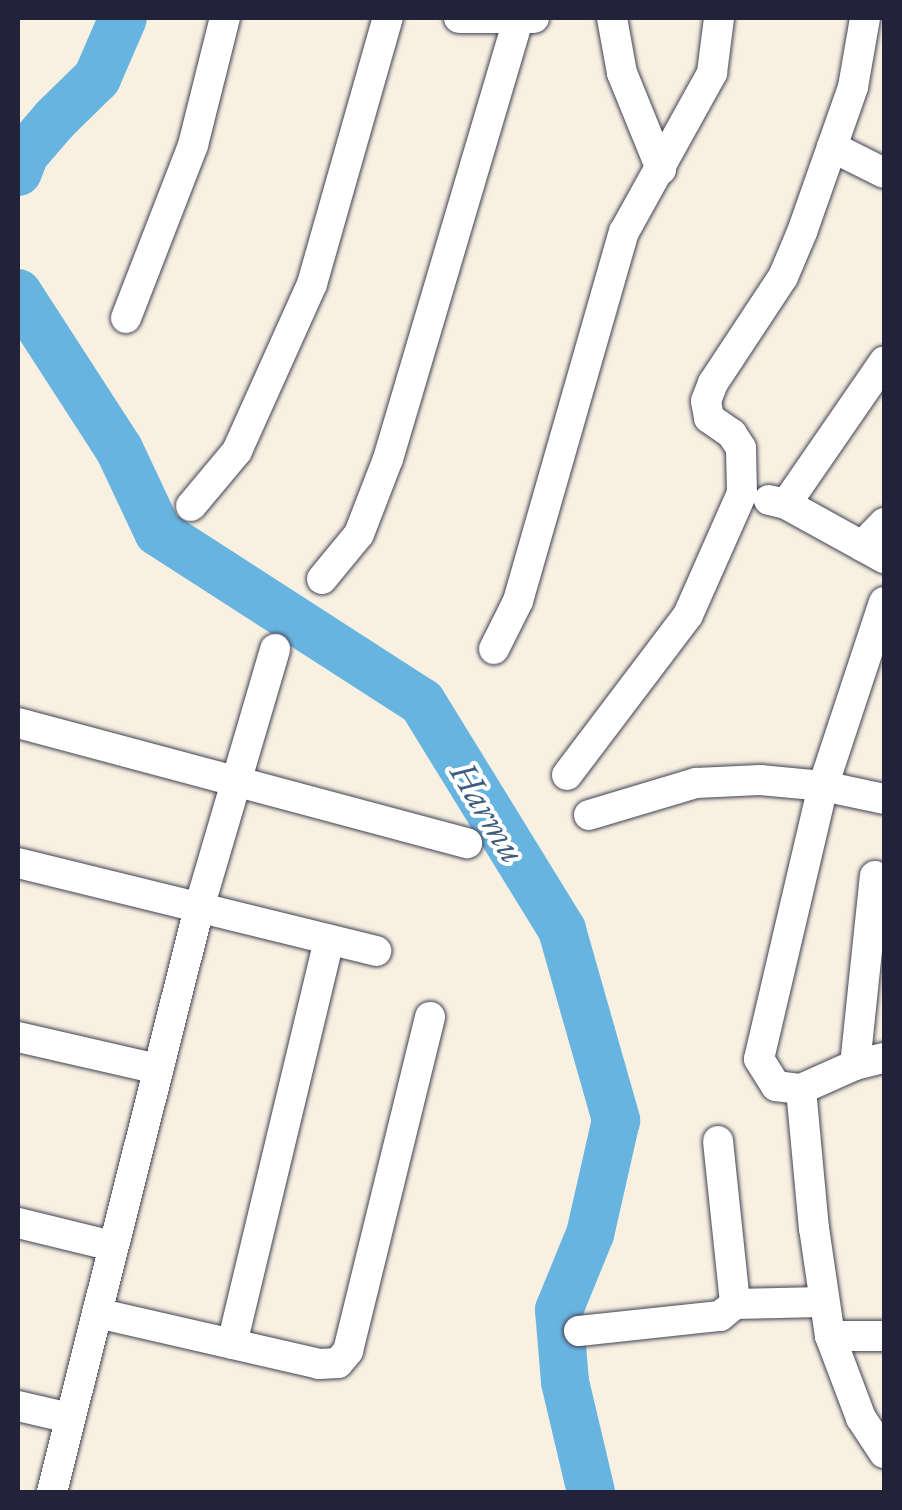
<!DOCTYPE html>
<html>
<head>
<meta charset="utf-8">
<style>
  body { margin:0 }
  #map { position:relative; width:902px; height:1510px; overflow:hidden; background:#f8f1e2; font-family:"EB Garamond",serif }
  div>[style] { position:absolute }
  .river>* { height:48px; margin:-24px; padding:0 24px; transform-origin:24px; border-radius:24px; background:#68b4e1 }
  .roads { filter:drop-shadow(0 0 2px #424154) drop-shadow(0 0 2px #424154) }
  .minor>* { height:30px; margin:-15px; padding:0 15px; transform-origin:15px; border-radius:15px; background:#fff }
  span { translate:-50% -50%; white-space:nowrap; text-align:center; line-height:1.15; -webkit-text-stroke:8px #fff; paint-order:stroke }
  .water-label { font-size:38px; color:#3e5c7d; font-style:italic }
  .frame { position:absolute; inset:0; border:20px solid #22223b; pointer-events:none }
</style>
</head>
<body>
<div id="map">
  <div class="river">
    <div style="left:18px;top:172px;width:19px;rotate:-69deg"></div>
    <div style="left:25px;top:154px;width:46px;rotate:-49.4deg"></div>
    <div style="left:55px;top:119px;width:59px;rotate:-44.3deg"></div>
    <div style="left:97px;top:78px;width:65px;rotate:-66.6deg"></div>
    <div style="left:18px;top:293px;width:186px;rotate:57.1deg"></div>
    <div style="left:119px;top:449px;width:92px;rotate:64.8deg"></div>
    <div style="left:158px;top:532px;width:314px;rotate:32.8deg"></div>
    <div style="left:422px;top:702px;width:268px;rotate:58.4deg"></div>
    <div style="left:562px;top:930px;width:198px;rotate:74.1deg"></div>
    <div style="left:616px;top:1120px;width:117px;rotate:102.8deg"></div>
    <div style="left:590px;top:1234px;width:82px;rotate:112.2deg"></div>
    <div style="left:559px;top:1310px;width:72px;rotate:85.2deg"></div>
    <div style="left:565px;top:1382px;width:113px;rotate:76.7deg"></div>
  </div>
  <div class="roads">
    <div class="minor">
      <div style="left:459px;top:18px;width:75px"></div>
      <div style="left:612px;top:18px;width:56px;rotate:79.7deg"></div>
      <div style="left:622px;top:73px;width:104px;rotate:67.9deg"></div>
      <div style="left:832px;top:147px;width:58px;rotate:26.6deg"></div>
      <div style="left:126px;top:318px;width:186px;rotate:-68.8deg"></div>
      <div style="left:193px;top:145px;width:131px;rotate:-75.9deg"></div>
      <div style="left:769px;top:500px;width:17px;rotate:13deg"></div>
      <div style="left:786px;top:504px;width:112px;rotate:28.9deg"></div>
      <div style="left:786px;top:504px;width:173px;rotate:-55.4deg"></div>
      <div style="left:191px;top:506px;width:72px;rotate:-50.1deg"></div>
      <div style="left:237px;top:451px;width:183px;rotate:-65.8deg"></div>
      <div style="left:312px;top:284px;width:277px;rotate:-74.1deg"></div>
      <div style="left:862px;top:546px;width:32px;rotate:-46deg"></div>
      <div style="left:322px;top:579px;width:58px;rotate:-50.6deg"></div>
      <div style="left:359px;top:534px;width:80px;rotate:-68.9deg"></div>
      <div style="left:388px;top:459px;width:459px;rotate:-73.5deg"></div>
      <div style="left:884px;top:602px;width:194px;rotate:108.3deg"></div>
      <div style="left:823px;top:786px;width:280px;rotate:103.2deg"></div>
      <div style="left:759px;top:1059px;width:32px;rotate:58deg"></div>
      <div style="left:776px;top:1086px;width:25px;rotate:7deg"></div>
      <div style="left:801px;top:1089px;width:140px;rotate:84.7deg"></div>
      <div style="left:814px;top:1228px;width:109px;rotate:81.6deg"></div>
      <div style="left:830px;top:1336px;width:88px;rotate:69.3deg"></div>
      <div style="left:861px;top:1418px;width:42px;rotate:56.7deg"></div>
      <div style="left:494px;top:649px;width:54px;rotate:-63.4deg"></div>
      <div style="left:518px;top:601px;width:384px;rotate:-74deg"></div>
      <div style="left:624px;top:232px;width:182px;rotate:-61deg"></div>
      <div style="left:712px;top:73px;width:55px;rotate:-82.7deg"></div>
      <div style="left:18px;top:723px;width:465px;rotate:15deg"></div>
      <div style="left:567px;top:775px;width:201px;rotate:-52.9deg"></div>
      <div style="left:688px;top:615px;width:133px;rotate:-66.1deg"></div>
      <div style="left:742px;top:493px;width:45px;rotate:-91.3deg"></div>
      <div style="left:741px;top:448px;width:17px;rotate:-123deg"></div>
      <div style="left:732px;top:434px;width:28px;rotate:-145deg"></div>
      <div style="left:709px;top:418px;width:17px;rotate:-100deg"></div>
      <div style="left:706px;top:401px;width:19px;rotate:-69deg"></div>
      <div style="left:713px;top:383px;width:127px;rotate:-56.6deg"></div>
      <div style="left:783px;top:277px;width:49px;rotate:-67.1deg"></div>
      <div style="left:802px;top:232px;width:154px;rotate:-70.6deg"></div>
      <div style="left:853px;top:87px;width:70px;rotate:-80.1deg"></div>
      <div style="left:589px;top:815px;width:112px;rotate:-16.7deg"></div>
      <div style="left:696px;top:783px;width:64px;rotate:-2.7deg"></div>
      <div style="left:760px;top:780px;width:63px;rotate:5.4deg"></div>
      <div style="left:823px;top:786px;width:62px;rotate:12deg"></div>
      <div style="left:18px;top:863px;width:369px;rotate:13.8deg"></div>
      <div style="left:18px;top:1037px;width:144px;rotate:12.9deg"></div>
      <div style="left:855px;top:1065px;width:190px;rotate:-84deg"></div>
      <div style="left:801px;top:1089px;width:59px;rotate:-24deg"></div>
      <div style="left:855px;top:1065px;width:30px;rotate:-14deg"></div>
      <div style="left:718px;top:1141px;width:164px;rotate:84deg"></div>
      <div style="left:18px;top:1223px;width:97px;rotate:13.7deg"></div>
      <div style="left:97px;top:1313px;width:228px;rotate:12.9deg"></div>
      <div style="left:319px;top:1364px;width:19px;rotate:-3deg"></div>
      <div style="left:338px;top:1363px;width:16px;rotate:-50deg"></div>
      <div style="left:348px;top:1351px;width:344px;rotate:-76.2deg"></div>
      <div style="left:579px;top:1331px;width:142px;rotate:-6.1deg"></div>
      <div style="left:720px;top:1316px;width:19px;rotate:-39deg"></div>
      <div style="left:735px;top:1304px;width:87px;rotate:-1.3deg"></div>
      <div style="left:830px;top:1336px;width:54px"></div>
      <div style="left:232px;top:1344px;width:416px;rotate:-76.5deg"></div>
      <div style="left:18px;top:1406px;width:53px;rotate:13deg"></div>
      <div style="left:52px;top:1492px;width:602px;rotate:-75.87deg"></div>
      <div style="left:199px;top:908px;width:270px;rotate:-73.6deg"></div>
    </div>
  </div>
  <div class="water-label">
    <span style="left:489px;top:812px;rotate:59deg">Harmu</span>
  </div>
  <div class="frame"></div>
</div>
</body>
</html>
